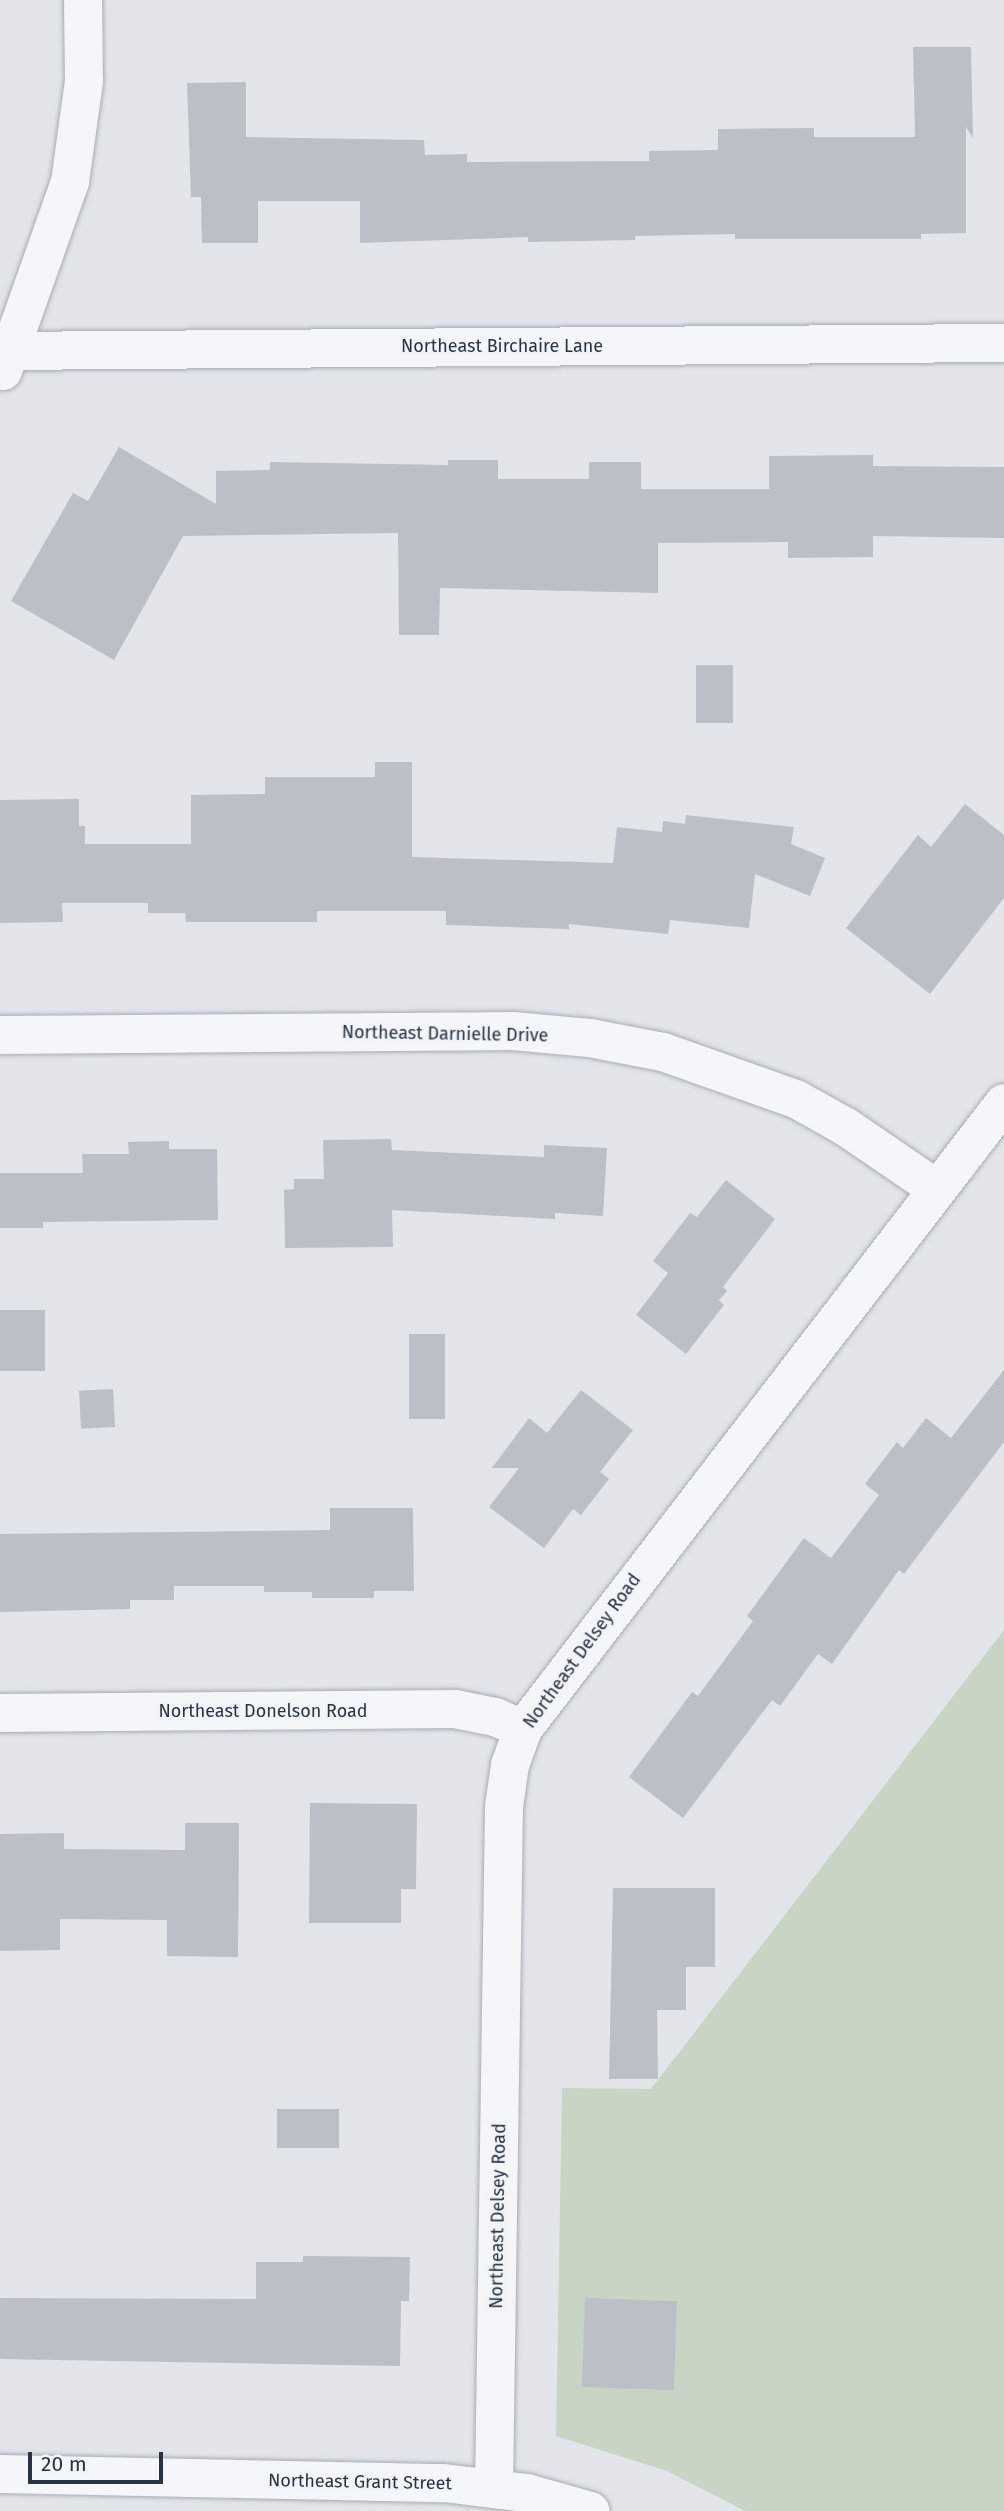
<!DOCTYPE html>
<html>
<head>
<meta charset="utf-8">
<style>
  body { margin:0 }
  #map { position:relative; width:1004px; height:2511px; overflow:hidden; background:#e2e6eb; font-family:"Fira Sans",sans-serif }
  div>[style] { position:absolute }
  .green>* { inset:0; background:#c8d4c4 }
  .building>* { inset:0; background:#babfc8; transform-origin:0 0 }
  .roads { filter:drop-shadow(0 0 2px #a7adb5) drop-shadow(0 0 2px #a7adb5) }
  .minor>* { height:38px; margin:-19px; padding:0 19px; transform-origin:19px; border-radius:19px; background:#f5f6f9 }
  span { translate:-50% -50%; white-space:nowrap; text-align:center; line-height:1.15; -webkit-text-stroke:6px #f2f5f8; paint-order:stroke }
  .street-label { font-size:18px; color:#2a3343 }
  .scale { position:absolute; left:28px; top:2452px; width:135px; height:32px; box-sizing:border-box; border:4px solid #2a3343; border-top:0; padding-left:9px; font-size:21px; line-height:24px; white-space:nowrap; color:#2a3343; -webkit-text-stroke:5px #f2f5f8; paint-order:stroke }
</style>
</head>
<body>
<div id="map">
  <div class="green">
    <div style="clip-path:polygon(1004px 1630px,1004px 2511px,745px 2511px,667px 2471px,556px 2436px,562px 2088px,651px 2089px)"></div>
  </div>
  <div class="building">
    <div style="clip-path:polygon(913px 47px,971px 47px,973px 138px,966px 127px,966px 233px,921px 234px,921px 239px,735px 239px,735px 234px,635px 236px,635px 240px,528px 242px,528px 237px,360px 243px,360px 201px,258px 201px,258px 243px,202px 243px,201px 197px,191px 197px,187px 83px,246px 82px,246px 137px,424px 140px,425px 155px,467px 154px,467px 162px,649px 161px,649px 151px,718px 150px,718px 129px,814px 128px,814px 137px,915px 137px)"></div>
    <div style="clip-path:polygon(119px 447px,216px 504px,216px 471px,270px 470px,270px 462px,448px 465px,448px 460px,498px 460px,498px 479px,589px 479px,589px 462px,641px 462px,641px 489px,769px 489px,769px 456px,873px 455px,873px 466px,1004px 467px,1004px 538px,873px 536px,873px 557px,788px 558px,788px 542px,658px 543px,658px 593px,440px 588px,439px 635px,399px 635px,398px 533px,183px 536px,114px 660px,11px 601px,73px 493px,88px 501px)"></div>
    <div style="left:696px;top:665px;width:37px;height:58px"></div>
    <div style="clip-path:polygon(375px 762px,412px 762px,412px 857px,613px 863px,617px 827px,662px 832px,663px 821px,685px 824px,686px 815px,794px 827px,791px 844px,825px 858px,810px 896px,755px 874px,749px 928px,670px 920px,668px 934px,569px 924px,569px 929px,446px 925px,446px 911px,317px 911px,317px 922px,186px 922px,185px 913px,148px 913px,148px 903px,62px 903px,63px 922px,0 923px,0 800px,79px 799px,79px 826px,85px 826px,85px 844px,191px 844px,191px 795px,265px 794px,265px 777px,375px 777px)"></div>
    <div style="clip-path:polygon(965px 804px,1004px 835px,1004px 898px,930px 994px,846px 928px,918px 835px,931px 847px)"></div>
    <div style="clip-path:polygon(391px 1139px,392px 1150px,544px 1157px,544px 1145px,607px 1148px,603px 1216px,555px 1213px,555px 1219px,392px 1210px,393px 1247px,285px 1248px,284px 1190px,294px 1189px,294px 1179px,324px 1179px,323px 1140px)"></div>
    <div style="clip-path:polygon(169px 1141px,169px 1149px,217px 1149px,218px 1220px,43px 1222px,43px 1228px,0 1228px,0 1173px,83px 1173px,82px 1154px,129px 1154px,128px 1142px)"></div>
    <div style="clip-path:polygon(726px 1180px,775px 1219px,723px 1287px,727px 1291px,719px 1300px,724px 1305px,686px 1354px,636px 1315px,668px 1273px,653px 1261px,690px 1213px,697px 1217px)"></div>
    <div style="left:0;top:1310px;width:45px;height:61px"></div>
    <div style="left:409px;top:1334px;width:36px;height:85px"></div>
    <div style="clip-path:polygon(1004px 1370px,1004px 1442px,904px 1574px,899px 1570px,832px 1664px,818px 1654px,780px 1706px,772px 1700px,683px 1818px,629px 1777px,692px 1692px,698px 1696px,753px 1621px,747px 1616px,804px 1538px,831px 1558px,879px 1495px,865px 1484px,897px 1442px,903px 1448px,926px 1418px,951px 1438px)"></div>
    <div style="left:113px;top:1389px;width:38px;height:34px;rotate:87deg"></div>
    <div style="clip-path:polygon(581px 1390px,633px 1430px,600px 1472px,609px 1479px,581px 1515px,573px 1509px,544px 1548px,489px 1507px,519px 1468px,492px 1468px,529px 1418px,547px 1433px)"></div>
    <div style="clip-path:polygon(330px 1508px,413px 1508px,414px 1591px,374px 1591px,374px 1598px,312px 1598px,312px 1592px,264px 1592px,264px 1586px,174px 1586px,174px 1600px,130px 1600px,130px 1609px,0 1612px,0 1534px,330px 1530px)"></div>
    <div style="clip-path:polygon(310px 1803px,417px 1804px,416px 1889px,401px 1889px,401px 1923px,309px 1923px)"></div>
    <div style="clip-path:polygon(185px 1823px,239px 1823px,238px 1957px,167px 1956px,167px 1920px,60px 1919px,60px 1950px,0 1951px,0 1834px,64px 1833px,64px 1849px,185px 1850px)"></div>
    <div style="clip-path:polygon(613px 1888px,715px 1888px,715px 1967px,686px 1967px,686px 2010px,657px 2010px,658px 2079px,609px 2079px)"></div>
    <div style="left:277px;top:2109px;width:62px;height:39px"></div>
    <div style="clip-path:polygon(303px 2256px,410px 2257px,409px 2301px,401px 2301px,400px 2366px,0 2359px,0 2298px,256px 2299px,256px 2262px,303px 2262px)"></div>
    <div style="left:585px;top:2298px;width:92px;height:89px;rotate:2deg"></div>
  </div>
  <div class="roads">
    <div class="minor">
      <div style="left:0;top:351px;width:1004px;rotate:-0.46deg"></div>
      <div style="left:3px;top:371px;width:201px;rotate:-70.5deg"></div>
      <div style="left:70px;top:182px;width:102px;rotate:-82.1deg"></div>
      <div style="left:84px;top:81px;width:81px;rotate:-90.7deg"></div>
      <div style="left:0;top:1035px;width:513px;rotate:-0.45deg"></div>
      <div style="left:513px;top:1031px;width:77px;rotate:5.2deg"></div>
      <div style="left:590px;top:1038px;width:74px;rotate:10.9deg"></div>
      <div style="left:663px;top:1052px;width:141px;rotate:19.5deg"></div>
      <div style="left:796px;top:1099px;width:57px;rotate:29.2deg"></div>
      <div style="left:846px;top:1127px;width:110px;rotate:34.3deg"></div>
      <div style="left:0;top:1713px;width:455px;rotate:-0.5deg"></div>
      <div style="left:455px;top:1709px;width:41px;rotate:11.3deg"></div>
      <div style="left:495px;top:1717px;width:30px;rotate:23deg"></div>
      <div style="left:0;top:2474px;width:444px;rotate:1.2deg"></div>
      <div style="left:444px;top:2483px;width:84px;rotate:6.9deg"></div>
      <div style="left:527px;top:2493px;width:66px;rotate:15.9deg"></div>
      <div style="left:494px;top:2488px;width:681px;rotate:-89.16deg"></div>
      <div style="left:504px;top:1807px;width:42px;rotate:-81.9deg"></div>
      <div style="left:510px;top:1765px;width:38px;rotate:-70deg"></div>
      <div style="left:523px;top:1729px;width:789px;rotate:-52.46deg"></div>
    </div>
  </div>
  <div class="street-label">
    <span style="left:502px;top:346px">Northeast Birchaire Lane</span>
    <span style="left:445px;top:1034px;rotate:1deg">Northeast Darnielle Drive</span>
    <span style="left:582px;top:1651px;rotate:-54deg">Northeast Delsey Road</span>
    <span style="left:263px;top:1711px">Northeast Donelson Road</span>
    <span style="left:498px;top:2216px;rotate:-89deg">Northeast Delsey Road</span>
    <span style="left:360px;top:2482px;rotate:1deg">Northeast Grant Street</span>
  </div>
  <div class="scale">20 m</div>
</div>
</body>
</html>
